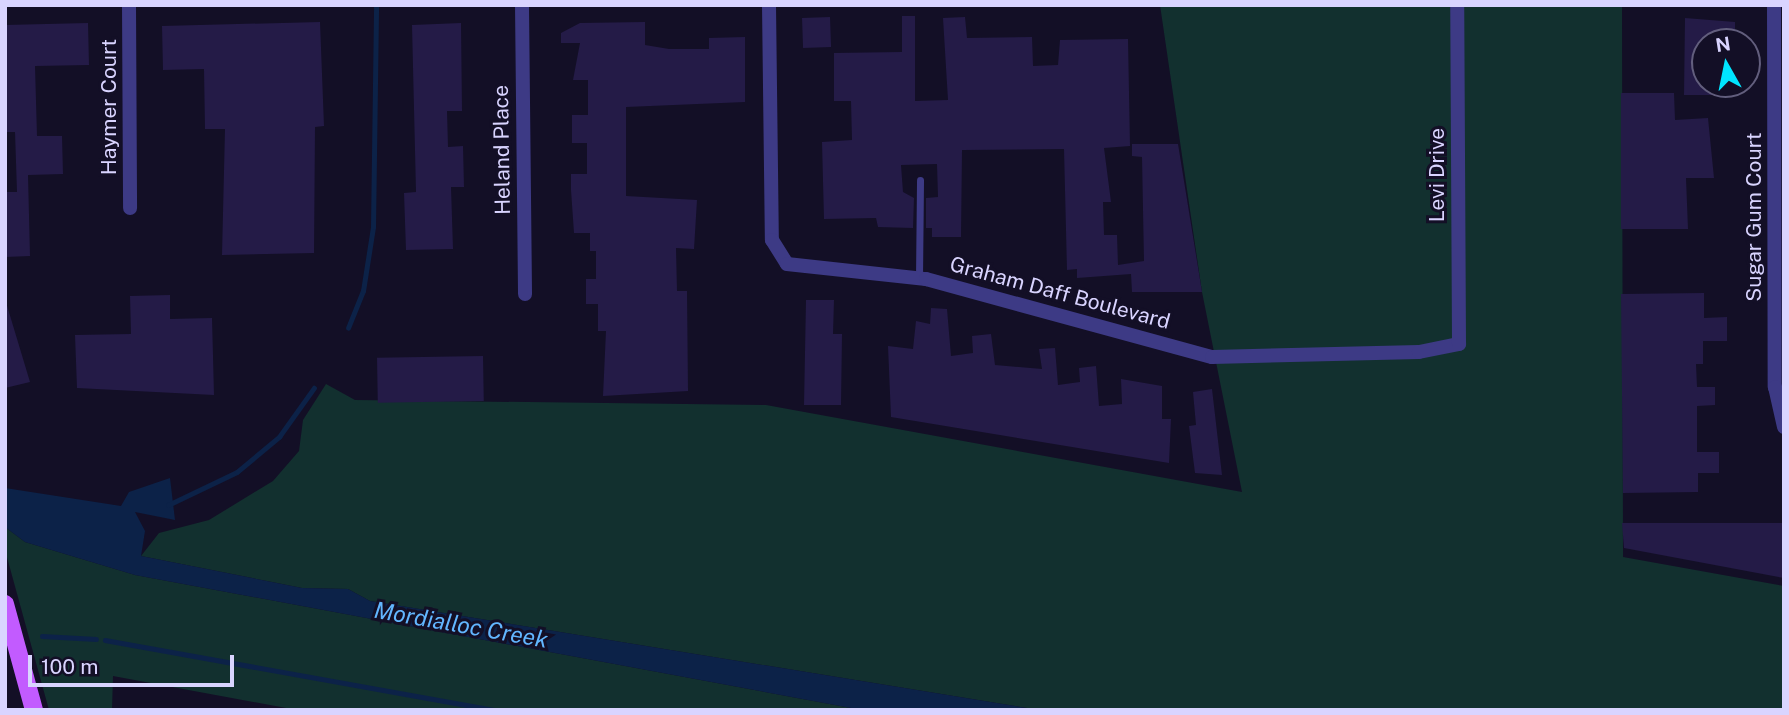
<!DOCTYPE html>
<html>
<head>
<meta charset="utf-8">
<style>
  body { margin:0 }
  #map { position:relative; width:1789px; height:715px; overflow:hidden; background:#130f26; font-family:"Public Sans",sans-serif }
  div>[style] { position:absolute }
  .green>* { inset:0; background:#12302f }
  .water>* { inset:0; background:#0c2248 }
  .stream>* { height:4.5px; margin:-2.25px; padding:0 2.25px; transform-origin:2.25px; border-radius:2.25px; background:#0c2248 }
  .building>* { inset:0; background:#241b47; transform-origin:0 0 }
  .service>* { height:7px; margin:-3.5px; padding:0 3.5px; transform-origin:3.5px; border-radius:3.5px; background:#3d3a85 }
  .minor>* { height:14px; margin:-7px; padding:0 7px; transform-origin:7px; border-radius:7px; background:#3d3a85 }
  .primary>* { height:18px; margin:-9px; padding:0 9px; transform-origin:9px; border-radius:9px; background:#c25bff }
  span { translate:-50% -50%; white-space:nowrap; text-align:center; line-height:1.15; -webkit-text-stroke:6px #130f26; paint-order:stroke }
  .street-label { font-size:21px; color:#d9d4ff }
  .water-label { font-size:23px; color:#62b6ff; font-style:italic }
  .frame { position:absolute; inset:0; border:7px solid #d9d4ff; pointer-events:none }
  .north { position:absolute; left:1691px; top:28px; width:70px; height:70px; box-sizing:border-box; background:#130f26; border:2px solid #625e7d; border-radius:50%; rotate:351deg; font-size:19px; font-weight:700; line-height:28px; text-align:center; color:#d9d4ff }
  .north::after { content:''; display:block; margin:auto; width:24px; height:32px; background:#00e5ff; clip-path:polygon(50% 0,100% 100%,50% 72%,0 100%) }
  .scale { position:absolute; left:28px; top:655px; width:206px; height:32px; box-sizing:border-box; border:4px solid #d9d4ff; border-top:0; padding-left:9px; font-size:21px; line-height:24px; white-space:nowrap; color:#d9d4ff; -webkit-text-stroke:5px #130f26; paint-order:stroke }
</style>
</head>
<body>
<div id="map">
  <div class="green">
    <div style="clip-path:polygon(1160px 5px,1622px 5px,1623px 557px,1784px 586px,1784px 710px,1039px 710px,370px 601px,348px 589px,302px 588px,141px 556px,159px 533px,209px 520px,273px 481px,299px 451px,303px 420px,326px 384px,355px 400px,766px 405px,1242px 492px,1202px 292px)"></div>
    <div style="clip-path:polygon(5px 527px,25px 542px,135px 575px,862px 710px,297px 710px,113px 676px,112px 710px,49px 710px,5px 550px)"></div>
  </div>
  <div class="water">
    <div style="clip-path:polygon(170px 478px,175px 520px,135px 512px,145px 531px,141px 556px,302px 588px,348px 589px,370px 601px,1039px 710px,862px 710px,135px 575px,25px 542px,5px 527px,5px 488px,121px 506px,129px 492px)"></div>
  </div>
  <div class="stream">
    <div style="left:348px;top:328px;width:40px;rotate:-68deg"></div>
    <div style="left:363px;top:291px;width:65px;rotate:-81.1deg"></div>
    <div style="left:373px;top:227px;width:222px;rotate:-89.2deg"></div>
    <div style="left:168px;top:505px;width:76px;rotate:-25.6deg"></div>
    <div style="left:237px;top:472px;width:55px;rotate:-39.8deg"></div>
    <div style="left:279px;top:437px;width:60px;rotate:-54.5deg"></div>
    <div style="left:42px;top:636px;width:54px;rotate:3.2deg"></div>
    <div style="left:105px;top:640px;width:395px;rotate:10.2deg"></div>
  </div>
  <div class="building">
    <div style="clip-path:polygon(902px 16px,915px 16px,915px 101px,948px 100px,943px 18px,965px 17px,967px 38px,1032px 37px,1033px 66px,1058px 65px,1060px 40px,1128px 39px,1130px 146px,1104px 148px,1111px 202px,1103px 202px,1104px 235px,1117px 235px,1118px 265px,1144px 261px,1142px 157px,1132px 156px,1132px 144px,1178px 144px,1202px 292px,1132px 292px,1131px 274px,1077px 278px,1077px 269px,1067px 270px,1064px 149px,962px 150px,961px 237px,932px 237px,932px 228px,926px 228px,926px 198px,938px 197px,937px 164px,901px 165px,903px 192px,914px 198px,913px 228px,878px 227px,876px 218px,824px 219px,822px 142px,852px 140px,851px 101px,834px 101px,834px 53px,902px 52px)"></div>
    <div style="left:830px;top:17px;width:30px;height:28px;rotate:88deg"></div>
    <div style="clip-path:polygon(1685px 18px,1735px 22px,1735px 35px,1705px 42px,1705px 84px,1720px 84px,1720px 95px,1684px 95px)"></div>
    <div style="clip-path:polygon(320px 22px,324px 126px,315px 127px,314px 253px,222px 255px,225px 129px,205px 129px,204px 69px,163px 70px,162px 26px)"></div>
    <div style="clip-path:polygon(645px 22px,645px 45px,669px 49px,709px 49px,709px 38px,745px 37px,745px 102px,626px 107px,626px 196px,697px 200px,694px 249px,676px 248px,677px 291px,687px 291px,688px 391px,603px 396px,606px 331px,598px 331px,598px 304px,586px 304px,586px 279px,596px 279px,596px 251px,590px 251px,590px 233px,574px 233px,571px 190px,571px 174px,587px 174px,587px 143px,572px 143px,572px 115px,588px 115px,588px 80px,573px 80px,580px 43px,561px 43px,561px 33px,580px 23px)"></div>
    <div style="clip-path:polygon(88px 23px,89px 65px,35px 66px,37px 136px,62px 136px,63px 174px,28px 175px,30px 256px,5px 257px,5px 192px,17px 192px,15px 132px,5px 132px,5px 25px)"></div>
    <div style="clip-path:polygon(461px 23px,462px 111px,447px 111px,448px 147px,463px 146px,464px 187px,451px 187px,453px 249px,406px 250px,404px 193px,416px 192px,412px 25px)"></div>
    <div style="clip-path:polygon(1621px 93px,1674px 93px,1675px 120px,1708px 118px,1714px 178px,1686px 178px,1688px 229px,1621px 229px)"></div>
    <div style="clip-path:polygon(1704px 293px,1704px 318px,1727px 317px,1727px 341px,1703px 341px,1703px 364px,1696px 364px,1697px 387px,1715px 387px,1715px 405px,1697px 406px,1697px 452px,1719px 452px,1719px 473px,1698px 473px,1698px 492px,1623px 493px,1621px 294px)"></div>
    <div style="clip-path:polygon(170px 295px,170px 319px,212px 318px,214px 395px,77px 388px,75px 335px,131px 334px,130px 296px)"></div>
    <div style="clip-path:polygon(5px 299px,30px 382px,5px 388px)"></div>
    <div style="clip-path:polygon(806px 300px,834px 300px,833px 334px,842px 334px,841px 405px,804px 405px)"></div>
    <div style="clip-path:polygon(931px 308px,947px 309px,951px 356px,973px 353px,972px 336px,991px 334px,995px 365px,1042px 369px,1039px 349px,1055px 348px,1058px 385px,1080px 382px,1079px 368px,1096px 366px,1099px 406px,1122px 404px,1121px 379px,1162px 386px,1162px 419px,1171px 419px,1169px 463px,891px 417px,888px 346px,913px 349px,916px 321px,930px 324px)"></div>
    <div style="left:483px;top:356px;width:45px;height:106px;rotate:89deg"></div>
    <div style="clip-path:polygon(1212px 389px,1222px 475px,1195px 473px,1189px 426px,1196px 425px,1193px 392px)"></div>
    <div style="clip-path:polygon(1622px 523px,1784px 523px,1784px 578px,1624px 548px)"></div>
  </div>
  <div class="service">
    <div style="left:919px;top:278px;width:98px;rotate:-89.4deg"></div>
  </div>
  <div class="minor">
    <div style="left:129px;top:5px;width:203px;rotate:89.7deg"></div>
    <div style="left:522px;top:5px;width:289px;rotate:89.4deg"></div>
    <div style="left:769px;top:5px;width:235px;rotate:89.3deg"></div>
    <div style="left:772px;top:240px;width:28px;rotate:58deg"></div>
    <div style="left:787px;top:264px;width:140px;rotate:6.2deg"></div>
    <div style="left:926px;top:279px;width:296px;rotate:15.3deg"></div>
    <div style="left:1212px;top:357px;width:207px;rotate:-1.4deg"></div>
    <div style="left:1419px;top:352px;width:41px;rotate:-11.3deg"></div>
    <div style="left:1459px;top:344px;width:339px;rotate:-90.3deg"></div>
    <div style="left:1774px;top:5px;width:382px;rotate:89.9deg"></div>
    <div style="left:1775px;top:387px;width:41px;rotate:77.3deg"></div>
  </div>
  <div class="primary">
    <div style="left:5px;top:604px;width:110px;rotate:74.7deg"></div>
  </div>
  <div class="street-label">
    <span style="left:109px;top:107px;rotate:-90deg">Haymer Court</span>
    <span style="left:502px;top:150px;rotate:-91deg">Heland Place</span>
    <span style="left:1437px;top:175px;rotate:-90deg">Levi Drive</span>
    <span style="left:1754px;top:217px;rotate:-90deg">Sugar Gum Court</span>
    <span style="left:1060px;top:293px;rotate:15deg">Graham Daff Boulevard</span>
  </div>
  <div class="water-label">
    <span style="left:461px;top:625px;rotate:10deg">Mordialloc Creek</span>
  </div>
  <div class="frame"></div>
  <div class="north">N</div>
  <div class="scale">100 m</div>
</div>
</body>
</html>
